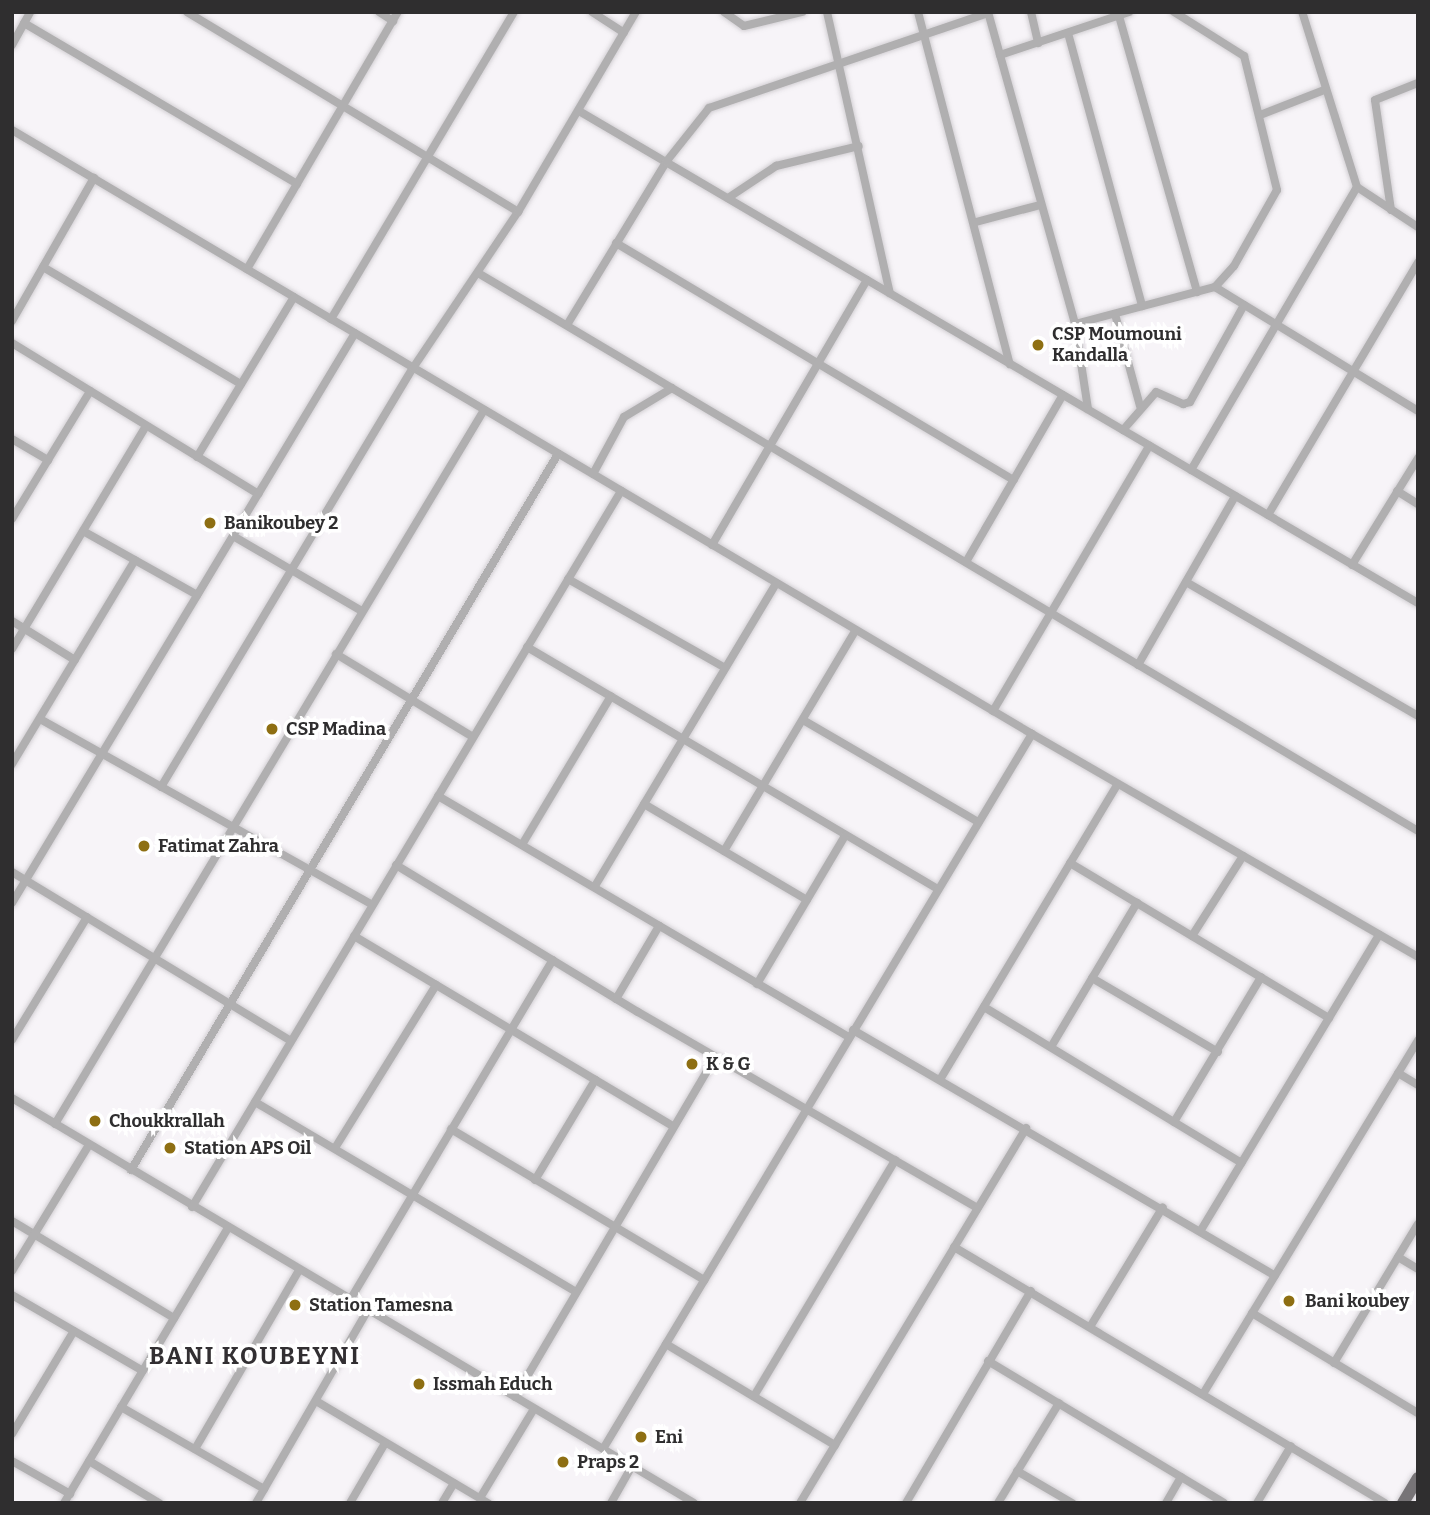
<!DOCTYPE html>
<html>
<head>
<meta charset="utf-8">
<style>
  body { margin:0 }
  #map { position:relative; width:1430px; height:1515px; overflow:hidden; background:#f7f4f8; font-family:Bitter,serif }
  div>[style] { position:absolute }
  .roads { filter:drop-shadow(0 0 2px #d3d0d4) drop-shadow(0 0 2px #d3d0d4) }
  .minor>* { height:8px; margin:-4px; padding:0 4px; transform-origin:4px; border-radius:4px; background:#b0afb0 }
  .primary>* { height:12px; margin:-6px; padding:0 6px; transform-origin:6px; border-radius:6px; background:#777477 }
  .dots>* { width:19px; height:19px; translate:-50% -50%; box-sizing:border-box; border:4px solid #fff; border-radius:50% }
  span { translate:-50% -50%; white-space:nowrap; text-align:center; line-height:1.15; -webkit-text-stroke:7px #fff; paint-order:stroke }
  .poi-label { font-size:18px; color:#2f2e2f; font-weight:700 }
  .left { translate:0 -50%; text-align:left }
  .district-label { font-size:24px; color:#322f32; font-weight:700; letter-spacing:2px }
  .frame { position:absolute; inset:0; border:14px solid #2f2e2f; pointer-events:none }
</style>
</head>
<body>
<div id="map">
  <div class="roads">
    <div class="minor">
      <div style="left:187px;top:12px;width:387px;rotate:31.1deg"></div>
      <div style="left:379px;top:12px;width:17px;rotate:33deg"></div>
      <div style="left:592px;top:12px;width:38px;rotate:33deg"></div>
      <div style="left:724px;top:12px;width:24px;rotate:35deg"></div>
      <div style="left:744px;top:26px;width:60px;rotate:-13.6deg"></div>
      <div style="left:827px;top:12px;width:288px;rotate:77.4deg"></div>
      <div style="left:918px;top:12px;width:364px;rotate:75.4deg"></div>
      <div style="left:988px;top:12px;width:324px;rotate:74.4deg"></div>
      <div style="left:1075px;top:324px;width:86px;rotate:81.3deg"></div>
      <div style="left:1031px;top:12px;width:32px;rotate:77deg"></div>
      <div style="left:1119px;top:16px;width:287px;rotate:74.2deg"></div>
      <div style="left:24px;top:23px;width:317px;rotate:30.5deg"></div>
      <div style="left:1068px;top:33px;width:283px;rotate:74.8deg"></div>
      <div style="left:12px;top:45px;width:38px;rotate:-61deg"></div>
      <div style="left:1000px;top:55px;width:136px;rotate:-18.4deg"></div>
      <div style="left:579px;top:111px;width:973px;rotate:30.39deg"></div>
      <div style="left:1260px;top:115px;width:69px;rotate:-21.3deg"></div>
      <div style="left:12px;top:130px;width:1185px;rotate:30.63deg"></div>
      <div style="left:1032px;top:734px;width:446px;rotate:30deg"></div>
      <div style="left:1357px;top:187px;width:73px;rotate:33.3deg"></div>
      <div style="left:728px;top:198px;width:58px;rotate:-33.7deg"></div>
      <div style="left:776px;top:166px;width:85px;rotate:-13.5deg"></div>
      <div style="left:1391px;top:210px;width:111px;rotate:-98.3deg"></div>
      <div style="left:1375px;top:100px;width:46px;rotate:-21.6deg"></div>
      <div style="left:976px;top:222px;width:66px;rotate:-14.9deg"></div>
      <div style="left:616px;top:243px;width:463px;rotate:30.8deg"></div>
      <div style="left:43px;top:267px;width:230px;rotate:30.6deg"></div>
      <div style="left:247px;top:269px;width:298px;rotate:-59.6deg"></div>
      <div style="left:478px;top:273px;width:1093px;rotate:30.69deg"></div>
      <div style="left:1215px;top:287px;width:238px;rotate:31.4deg"></div>
      <div style="left:1115px;top:314px;width:95px;rotate:74.8deg"></div>
      <div style="left:331px;top:319px;width:357px;rotate:-59.2deg"></div>
      <div style="left:12px;top:321px;width:165px;rotate:-60.2deg"></div>
      <div style="left:1075px;top:324px;width:145px;rotate:-14.8deg"></div>
      <div style="left:1215px;top:287px;width:28px;rotate:-48deg"></div>
      <div style="left:1234px;top:266px;width:87px;rotate:-60.5deg"></div>
      <div style="left:1277px;top:190px;width:138px;rotate:-103.8deg"></div>
      <div style="left:1244px;top:56px;width:83px;rotate:-147.8deg"></div>
      <div style="left:567px;top:325px;width:191px;rotate:-58.7deg"></div>
      <div style="left:666px;top:162px;width:69px;rotate:-51.5deg"></div>
      <div style="left:709px;top:108px;width:295px;rotate:-18.8deg"></div>
      <div style="left:12px;top:343px;width:289px;rotate:31.5deg"></div>
      <div style="left:1123px;top:430px;width:50px;rotate:-49deg"></div>
      <div style="left:1156px;top:392px;width:30px;rotate:24deg"></div>
      <div style="left:1183px;top:404px;width:7px;rotate:-16deg"></div>
      <div style="left:1190px;top:402px;width:111px;rotate:-60.9deg"></div>
      <div style="left:12px;top:439px;width:42px;rotate:30.3deg"></div>
      <div style="left:197px;top:457px;width:187px;rotate:-58.8deg"></div>
      <div style="left:1191px;top:470px;width:328px;rotate:-59.6deg"></div>
      <div style="left:1357px;top:187px;width:183px;rotate:-107.4deg"></div>
      <div style="left:593px;top:474px;width:65px;rotate:-61.5deg"></div>
      <div style="left:624px;top:417px;width:56px;rotate:-31.1deg"></div>
      <div style="left:1397px;top:491px;width:25px;rotate:32deg"></div>
      <div style="left:1268px;top:515px;width:294px;rotate:-59.3deg"></div>
      <div style="left:12px;top:519px;width:150px;rotate:-58.6deg"></div>
      <div style="left:83px;top:531px;width:131px;rotate:29.3deg"></div>
      <div style="left:233px;top:536px;width:149px;rotate:30.2deg"></div>
      <div style="left:712px;top:545px;width:307px;rotate:-59.7deg"></div>
      <div style="left:966px;top:562px;width:193px;rotate:-59.9deg"></div>
      <div style="left:1352px;top:565px;width:126px;rotate:-58.3deg"></div>
      <div style="left:568px;top:579px;width:180px;rotate:29.5deg"></div>
      <div style="left:1186px;top:582px;width:268px;rotate:30deg"></div>
      <div style="left:12px;top:621px;width:74px;rotate:31.8deg"></div>
      <div style="left:527px;top:647px;width:477px;rotate:30.5deg"></div>
      <div style="left:12px;top:649px;width:260px;rotate:-59deg"></div>
      <div style="left:336px;top:654px;width:160px;rotate:31.2deg"></div>
      <div style="left:1138px;top:665px;width:195px;rotate:-60.1deg"></div>
      <div style="left:993px;top:711px;width:308px;rotate:-59.5deg"></div>
      <div style="left:40px;top:719px;width:381px;rotate:29.2deg"></div>
      <div style="left:803px;top:720px;width:203px;rotate:30.2deg"></div>
      <div style="left:12px;top:764px;width:238px;rotate:-58.9deg"></div>
      <div style="left:161px;top:787px;width:489px;rotate:-59deg"></div>
      <div style="left:413px;top:368px;width:188px;rotate:-56.1deg"></div>
      <div style="left:518px;top:212px;width:232px;rotate:-59.5deg"></div>
      <div style="left:438px;top:796px;width:476px;rotate:30.4deg"></div>
      <div style="left:644px;top:804px;width:189px;rotate:30.5deg"></div>
      <div style="left:523px;top:843px;width:171px;rotate:-59.1deg"></div>
      <div style="left:724px;top:851px;width:257px;rotate:-59.2deg"></div>
      <div style="left:1070px;top:863px;width:302px;rotate:30.9deg"></div>
      <div style="left:396px;top:865px;width:283px;rotate:31.3deg"></div>
      <div style="left:638px;top:1012px;width:392px;rotate:30deg"></div>
      <div style="left:12px;top:872px;width:326px;rotate:31.2deg"></div>
      <div style="left:595px;top:886px;width:353px;rotate:-59.1deg"></div>
      <div style="left:12px;top:903px;width:665px;rotate:-58.96deg"></div>
      <div style="left:354px;top:936px;width:371px;rotate:30.8deg"></div>
      <div style="left:1192px;top:936px;width:95px;rotate:-57.5deg"></div>
      <div style="left:1092px;top:978px;width:146px;rotate:30.4deg"></div>
      <div style="left:757px;top:984px;width:172px;rotate:-59.3deg"></div>
      <div style="left:616px;top:999px;width:85px;rotate:-59.5deg"></div>
      <div style="left:984px;top:1007px;width:301px;rotate:31.2deg"></div>
      <div style="left:853px;top:1030px;width:488px;rotate:30.2deg"></div>
      <div style="left:12px;top:1040px;width:144px;rotate:-58.6deg"></div>
      <div style="left:1051px;top:1047px;width:168px;rotate:-59.2deg"></div>
      <div style="left:1398px;top:1073px;width:23px;rotate:31deg"></div>
      <div style="left:941px;top:1078px;width:343px;rotate:-59deg"></div>
      <div style="left:12px;top:1098px;width:793px;rotate:30.7deg"></div>
      <div style="left:255px;top:1102px;width:373px;rotate:30.6deg"></div>
      <div style="left:1174px;top:1122px;width:169px;rotate:-59deg"></div>
      <div style="left:55px;top:1124px;width:833px;rotate:-59deg"></div>
      <div style="left:451px;top:1129px;width:295px;rotate:30.8deg"></div>
      <div style="left:335px;top:1148px;width:192px;rotate:-58.2deg"></div>
      <div style="left:131px;top:1170px;width:834px;rotate:-59.19deg"></div>
      <div style="left:535px;top:1180px;width:117px;rotate:-59deg"></div>
      <div style="left:192px;top:1207px;width:835px;rotate:-59.07deg"></div>
      <div style="left:12px;top:1221px;width:189px;rotate:30.9deg"></div>
      <div style="left:1201px;top:1230px;width:345px;rotate:-58.9deg"></div>
      <div style="left:954px;top:1247px;width:501px;rotate:30.71deg"></div>
      <div style="left:1398px;top:1257px;width:23px;rotate:31deg"></div>
      <div style="left:12px;top:1271px;width:148px;rotate:-58.6deg"></div>
      <div style="left:12px;top:1295px;width:151px;rotate:30.1deg"></div>
      <div style="left:350px;top:1300px;width:396px;rotate:-59.2deg"></div>
      <div style="left:1252px;top:1313px;width:194px;rotate:31.1deg"></div>
      <div style="left:1090px;top:1327px;width:140px;rotate:-58.7deg"></div>
      <div style="left:666px;top:1344px;width:197px;rotate:30.9deg"></div>
      <div style="left:988px;top:1361px;width:275px;rotate:31deg"></div>
      <div style="left:1334px;top:1363px;width:162px;rotate:-58.9deg"></div>
      <div style="left:1203px;top:1394px;width:414px;rotate:-58.7deg"></div>
      <div style="left:754px;top:1396px;width:275px;rotate:-59.1deg"></div>
      <div style="left:515px;top:1397px;width:394px;rotate:-59.5deg"></div>
      <div style="left:316px;top:1401px;width:200px;rotate:30.7deg"></div>
      <div style="left:121px;top:1407px;width:165px;rotate:29.8deg"></div>
      <div style="left:12px;top:1434px;width:120px;rotate:-59deg"></div>
      <div style="left:195px;top:1449px;width:207px;rotate:-59.8deg"></div>
      <div style="left:603px;top:1449px;width:834px;rotate:-59.04deg"></div>
      <div style="left:12px;top:1461px;width:67px;rotate:29.6deg"></div>
      <div style="left:89px;top:1461px;width:82px;rotate:31deg"></div>
      <div style="left:1017px;top:1471px;width:64px;rotate:30.2deg"></div>
      <div style="left:480px;top:1498px;width:104px;rotate:-58.8deg"></div>
      <div style="left:64px;top:1503px;width:320px;rotate:-59.2deg"></div>
      <div style="left:256px;top:1503px;width:223px;rotate:-59.9deg"></div>
      <div style="left:350px;top:1503px;width:69px;rotate:-59.7deg"></div>
      <div style="left:442px;top:1503px;width:23px;rotate:-59deg"></div>
      <div style="left:611px;top:1503px;width:43px;rotate:-60.4deg"></div>
      <div style="left:800px;top:1503px;width:438px;rotate:-58.9deg"></div>
      <div style="left:906px;top:1503px;width:246px;rotate:-59.5deg"></div>
      <div style="left:998px;top:1503px;width:117px;rotate:-58.6deg"></div>
      <div style="left:1166px;top:1503px;width:30px;rotate:-60deg"></div>
      <div style="left:1257px;top:1503px;width:66px;rotate:-59.2deg"></div>
    </div>
    <div class="primary">
      <div style="left:1403px;top:1503px;width:29px;rotate:-59deg"></div>
    </div>
  </div>
  <div class="dots">
    <div style="left:1038px;top:345px;background:#8e6f13"></div>
    <div style="left:210px;top:523px;background:#8e6f13"></div>
    <div style="left:272px;top:729px;background:#8e6f13"></div>
    <div style="left:144px;top:846px;background:#8e6f13"></div>
    <div style="left:692px;top:1064px;background:#8e6f13"></div>
    <div style="left:95px;top:1121px;background:#8e6f13"></div>
    <div style="left:170px;top:1148px;background:#8e6f13"></div>
    <div style="left:1289px;top:1301px;background:#8e6f13"></div>
    <div style="left:295px;top:1305px;background:#8e6f13"></div>
    <div style="left:419px;top:1384px;background:#8e6f13"></div>
    <div style="left:641px;top:1437px;background:#8e6f13"></div>
    <div style="left:563px;top:1462px;background:#8e6f13"></div>
  </div>
  <div class="poi-label">
    <span class="left" style="left:1052px;top:345px">CSP Moumouni<br>Kandalla</span>
    <span class="left" style="left:224px;top:523px">Banikoubey 2</span>
    <span class="left" style="left:286px;top:729px">CSP Madina</span>
    <span class="left" style="left:158px;top:846px">Fatimat Zahra</span>
    <span class="left" style="left:706px;top:1064px">K &amp; G</span>
    <span class="left" style="left:109px;top:1121px">Choukkrallah</span>
    <span class="left" style="left:184px;top:1148px">Station APS Oil</span>
    <span class="left" style="left:1305px;top:1301px">Bani koubey</span>
    <span class="left" style="left:309px;top:1305px">Station Tamesna</span>
    <span class="left" style="left:433px;top:1384px">Issmah Educh</span>
    <span class="left" style="left:655px;top:1437px">Eni</span>
    <span class="left" style="left:577px;top:1462px">Praps 2</span>
  </div>
  <div class="district-label">
    <span style="left:255px;top:1357px">BANI KOUBEYNI</span>
  </div>
  <div class="frame"></div>
</div>
</body>
</html>
